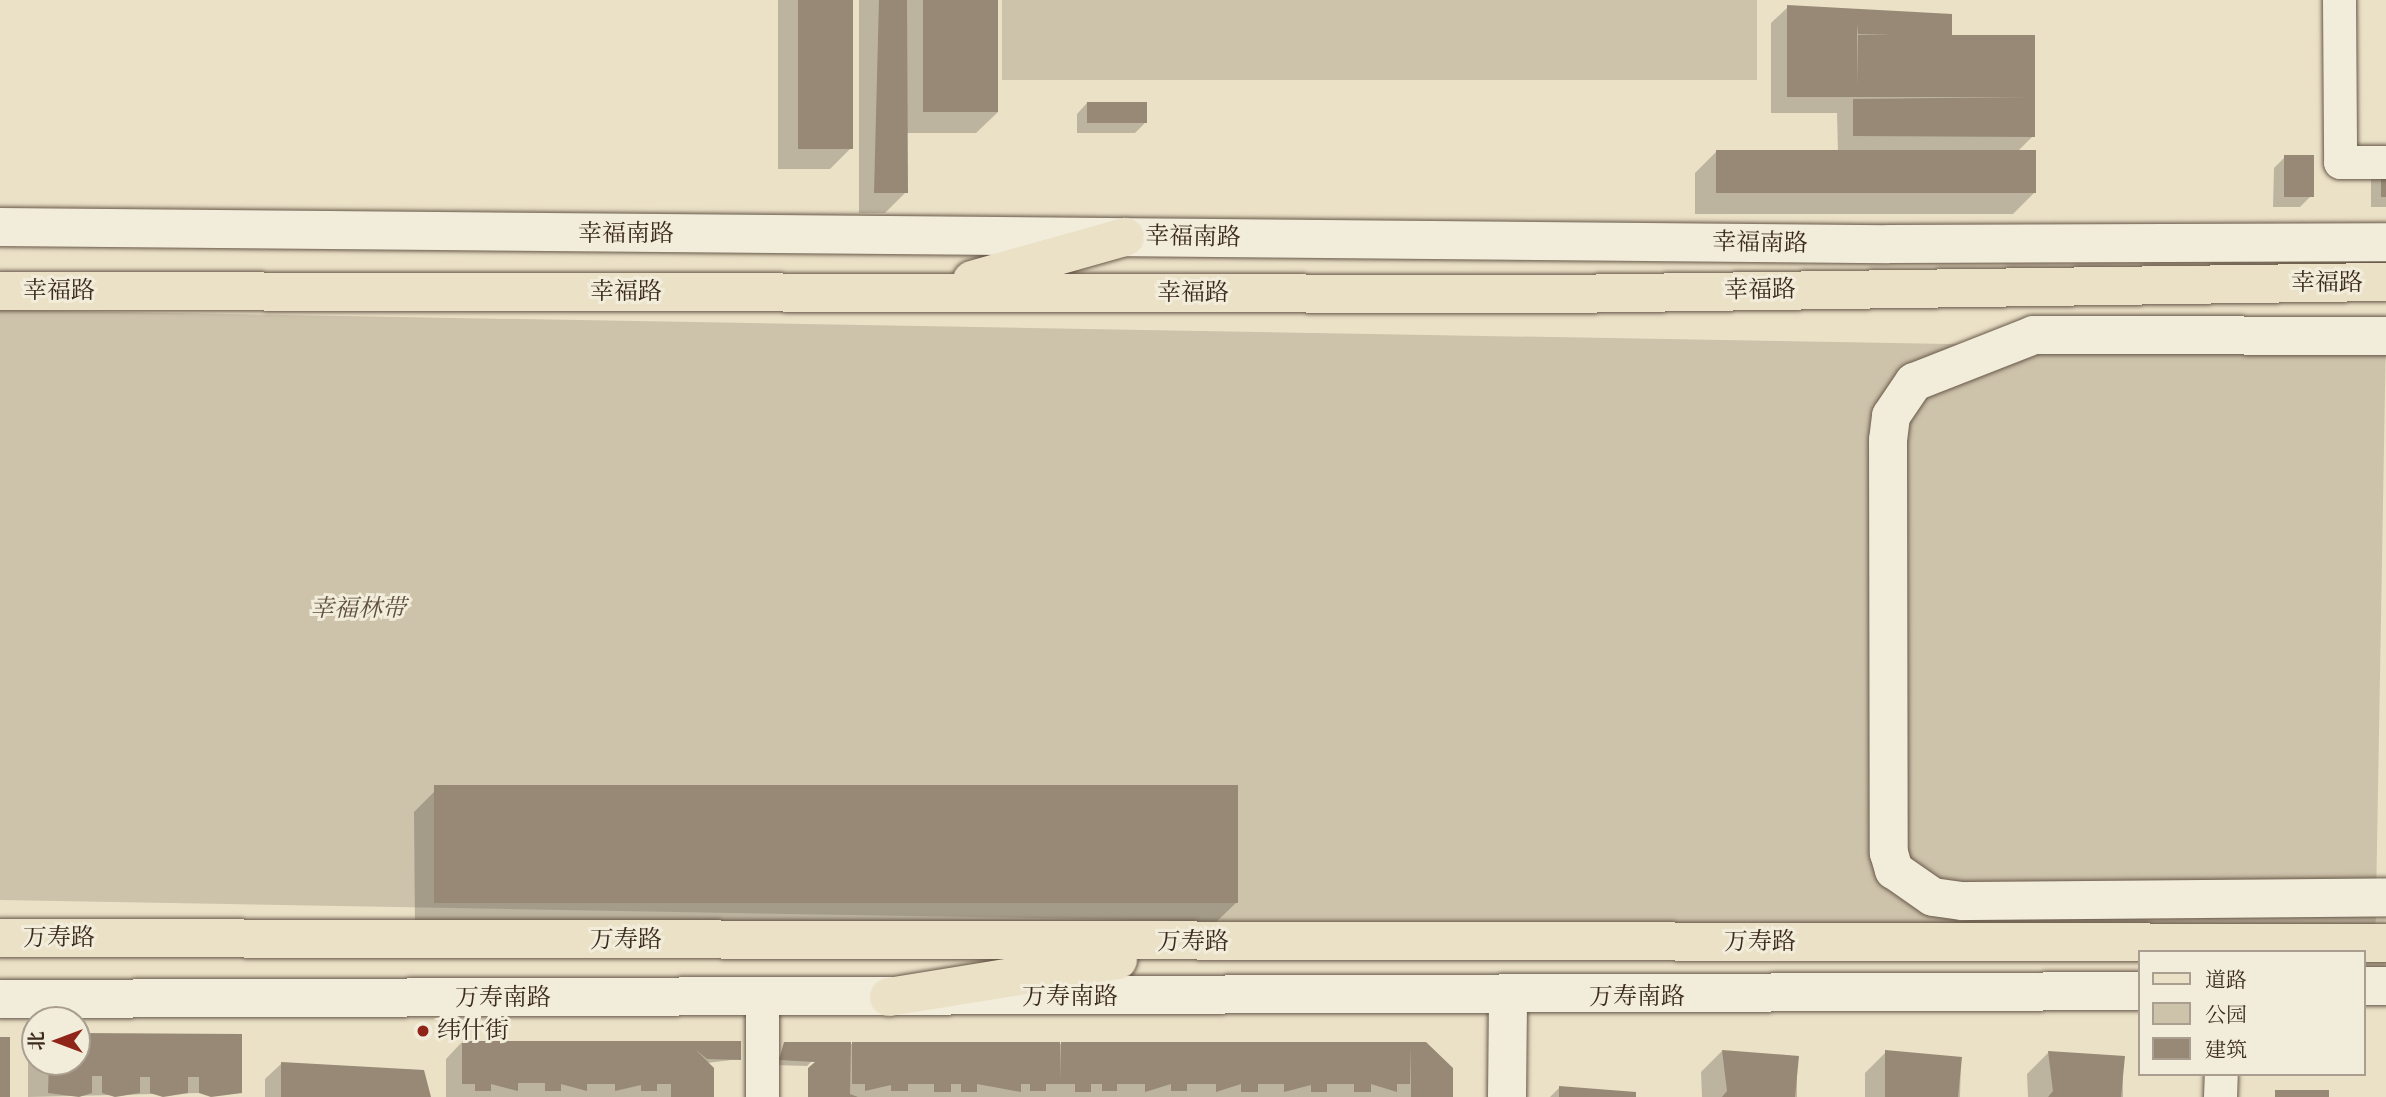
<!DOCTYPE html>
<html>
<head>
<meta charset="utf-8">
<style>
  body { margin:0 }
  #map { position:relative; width:2386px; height:1097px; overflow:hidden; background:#ebe1c7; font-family:"IM FELL Double Pica","Noto Serif SC",serif }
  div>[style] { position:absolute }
  .green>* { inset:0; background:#cdc2aa; transform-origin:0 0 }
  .shadow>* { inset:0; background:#0003; transform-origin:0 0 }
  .building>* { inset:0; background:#978975; transform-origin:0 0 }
  .roads { filter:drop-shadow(0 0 2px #675848) drop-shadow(0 0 2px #675848) }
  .minor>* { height:33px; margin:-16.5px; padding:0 16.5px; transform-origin:16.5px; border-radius:16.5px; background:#f2ecdb }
  .tertiary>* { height:38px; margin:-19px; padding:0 19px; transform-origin:19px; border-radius:19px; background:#f2ecdb }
  .secondary>* { height:38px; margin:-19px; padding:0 19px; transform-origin:19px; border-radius:19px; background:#f2ecdb }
  .primary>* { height:38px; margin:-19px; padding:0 19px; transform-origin:19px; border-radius:19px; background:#ebe1c7 }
  .dots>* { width:19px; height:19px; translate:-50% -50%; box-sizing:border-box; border:4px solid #f2ecdb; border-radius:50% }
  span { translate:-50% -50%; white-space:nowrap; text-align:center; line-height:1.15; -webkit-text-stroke:6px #f2ecdb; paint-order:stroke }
  .street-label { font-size:24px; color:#3b2a1d }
  .park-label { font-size:24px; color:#605040; font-style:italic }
  .poi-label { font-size:24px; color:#3b2a1d }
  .left { translate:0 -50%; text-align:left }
  .legend { position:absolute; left:2138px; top:950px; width:228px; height:126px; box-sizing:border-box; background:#f2ecdb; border:2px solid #a99e8f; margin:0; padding:9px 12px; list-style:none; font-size:21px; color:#3b2a1d }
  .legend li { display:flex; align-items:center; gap:14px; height:35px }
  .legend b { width:35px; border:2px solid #a99e8f }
  .north { position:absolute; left:21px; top:1006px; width:70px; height:70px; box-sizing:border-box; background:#f2ecdb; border:2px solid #a99e8f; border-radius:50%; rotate:270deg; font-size:19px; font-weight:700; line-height:28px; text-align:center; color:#3b2a1d }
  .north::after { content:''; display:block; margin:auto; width:24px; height:32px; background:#8f2418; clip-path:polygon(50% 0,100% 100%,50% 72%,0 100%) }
</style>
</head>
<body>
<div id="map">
  <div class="green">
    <div style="left:1002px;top:0;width:755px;height:80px"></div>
    <div style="left:0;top:310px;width:2386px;height:590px;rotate:1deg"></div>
  </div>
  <div class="shadow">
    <div style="clip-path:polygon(778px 0,851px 0,851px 148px,830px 169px,778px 169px)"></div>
    <div style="clip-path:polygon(859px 0,997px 0,998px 112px,976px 133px,906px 133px,906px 192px,885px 213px,859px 213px)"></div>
    <div style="clip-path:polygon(1788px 7px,1947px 37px,2033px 37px,2033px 136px,2017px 152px,2034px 193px,2013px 214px,1695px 214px,1695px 173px,1716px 152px,1838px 152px,1837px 113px,1771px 113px,1771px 23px)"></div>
    <div style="clip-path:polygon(1087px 103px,1146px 122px,1135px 133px,1077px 133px,1077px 114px)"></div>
    <div style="clip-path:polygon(2285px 157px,2310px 197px,2300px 207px,2273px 207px,2274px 168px)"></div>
    <div style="clip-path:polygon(2386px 157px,2386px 207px,2371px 207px,2371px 168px)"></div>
    <div style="clip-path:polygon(435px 791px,1237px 902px,1215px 923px,415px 927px,414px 812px)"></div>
    <div style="clip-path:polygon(77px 1035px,240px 1035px,240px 1092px,28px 1097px,28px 1056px,35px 1050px,35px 1062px,77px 1062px)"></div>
    <div style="clip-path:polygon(685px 1041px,739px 1059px,707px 1063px,712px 1097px,446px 1097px,446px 1059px,462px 1042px)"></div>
    <div style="left:835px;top:1044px;width:590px;height:72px"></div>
    <div style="clip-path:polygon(826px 1047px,807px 1066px,775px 1065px,785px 1048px)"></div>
    <div style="clip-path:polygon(1722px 1051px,1797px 1058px,1797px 1097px,1702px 1097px,1701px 1072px)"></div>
    <div style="clip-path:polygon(1886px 1052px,1961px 1058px,1960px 1097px,1865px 1097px,1865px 1073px)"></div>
    <div style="clip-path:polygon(2049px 1052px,2123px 1058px,2123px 1097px,2028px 1097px,2027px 1074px)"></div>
    <div style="clip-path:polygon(282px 1063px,422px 1085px,428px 1085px,425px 1097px,265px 1097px,265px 1079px)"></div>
    <div style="clip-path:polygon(1560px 1087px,1634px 1097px,1550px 1097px)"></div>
  </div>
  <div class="building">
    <div style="left:798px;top:0;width:55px;height:149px"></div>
    <div style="clip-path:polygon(879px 0,907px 0,908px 193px,874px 193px)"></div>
    <div style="left:923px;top:0;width:75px;height:112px"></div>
    <div style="clip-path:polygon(evenodd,1787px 5px,1952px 14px,1952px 35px,2035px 35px,2035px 137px,1853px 136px,1853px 99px,2031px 97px,1787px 97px,1787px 5px,1857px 24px,1858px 34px,1893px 34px,1858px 35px,1857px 87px,1857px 24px)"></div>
    <div style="left:1087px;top:102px;width:60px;height:21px"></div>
    <div style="left:1716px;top:150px;width:320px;height:43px"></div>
    <div style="left:2284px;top:155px;width:30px;height:42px"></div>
    <div style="left:2381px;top:155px;width:5px;height:42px"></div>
    <div style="left:1238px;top:785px;width:118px;height:804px;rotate:90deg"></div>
    <div style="clip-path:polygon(77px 1033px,242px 1034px,242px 1093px,211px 1097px,199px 1093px,199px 1077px,188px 1077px,188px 1093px,163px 1097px,150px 1093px,150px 1077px,140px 1077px,140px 1093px,115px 1097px,102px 1093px,102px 1076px,92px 1076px,92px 1093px,79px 1097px,48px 1093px,49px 1062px,77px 1062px)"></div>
    <div style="left:0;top:1037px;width:10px;height:60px"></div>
    <div style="clip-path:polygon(462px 1041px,741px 1041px,741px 1060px,707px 1059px,696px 1050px,714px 1068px,714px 1097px,671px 1097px,671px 1084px,657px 1084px,657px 1091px,641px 1091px,641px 1085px,615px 1091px,615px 1084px,587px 1084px,587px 1091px,561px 1084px,561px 1091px,545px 1091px,545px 1083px,518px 1083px,518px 1091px,491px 1084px,491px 1091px,475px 1091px,475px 1084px,462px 1084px)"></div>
    <div style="clip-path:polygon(784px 1042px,851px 1042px,850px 1094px,858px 1097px,808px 1097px,808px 1068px,815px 1062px,779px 1060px)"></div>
    <div style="clip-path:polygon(852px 1042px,1060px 1042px,1061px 1081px,1061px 1042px,1426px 1042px,1453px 1068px,1453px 1097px,1411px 1097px,1411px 1045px,1410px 1084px,1397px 1084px,1397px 1092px,1371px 1084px,1371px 1092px,1354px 1092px,1354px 1084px,1327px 1084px,1327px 1092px,1311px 1092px,1311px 1085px,1284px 1092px,1284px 1084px,1258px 1084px,1258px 1092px,1241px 1092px,1241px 1084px,1216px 1092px,1216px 1084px,1187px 1084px,1187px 1091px,1171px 1091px,1171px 1084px,1145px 1092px,1145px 1084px,1117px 1084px,1117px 1091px,1102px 1091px,1102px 1084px,1091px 1084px,1091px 1092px,1075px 1092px,1075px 1084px,1046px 1084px,1046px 1091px,1030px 1091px,1030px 1084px,1021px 1084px,1021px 1092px,977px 1084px,977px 1092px,961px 1092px,961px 1084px,951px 1084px,951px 1092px,934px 1092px,934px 1084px,908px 1084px,908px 1091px,891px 1091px,891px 1085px,865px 1091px,865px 1084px,852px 1084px)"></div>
    <div style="clip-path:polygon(1722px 1050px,1799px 1056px,1795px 1097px,1722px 1097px,1727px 1091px)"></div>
    <div style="clip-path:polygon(1885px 1050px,1962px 1057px,1958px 1097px,1885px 1097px)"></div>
    <div style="clip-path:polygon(2048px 1051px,2125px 1056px,2121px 1097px,2048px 1097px,2053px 1091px)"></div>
    <div style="clip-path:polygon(281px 1062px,424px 1070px,431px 1097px,281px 1097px)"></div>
    <div style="clip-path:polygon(1559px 1086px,1636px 1092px,1636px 1097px,1559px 1097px)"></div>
    <div style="left:2275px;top:1090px;width:54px;height:7px"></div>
  </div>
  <div class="roads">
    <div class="minor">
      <div style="left:2339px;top:0;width:162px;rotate:89.6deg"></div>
      <div style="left:2340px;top:162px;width:46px"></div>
      <div style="left:762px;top:998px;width:99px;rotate:90deg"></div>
      <div style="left:2220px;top:1097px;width:23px;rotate:-88deg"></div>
    </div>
    <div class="tertiary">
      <div style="left:1507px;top:1097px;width:100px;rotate:-89.4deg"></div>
    </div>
    <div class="secondary">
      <div style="left:0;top:227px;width:1889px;rotate:0.52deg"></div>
      <div style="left:1889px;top:244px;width:497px;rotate:-0.2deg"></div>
      <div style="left:2386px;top:336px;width:352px;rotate:-179.8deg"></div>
      <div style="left:2034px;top:335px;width:129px;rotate:158.6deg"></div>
      <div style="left:1914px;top:382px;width:41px;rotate:124.1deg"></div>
      <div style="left:1891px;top:416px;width:24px;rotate:97deg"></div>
      <div style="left:1888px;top:440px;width:413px;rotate:89.9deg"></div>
      <div style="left:1889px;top:853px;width:18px;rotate:74deg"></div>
      <div style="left:1894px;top:870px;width:47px;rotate:34.7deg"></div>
      <div style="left:1933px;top:897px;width:29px;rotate:8deg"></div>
      <div style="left:1962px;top:901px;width:424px;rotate:-0.5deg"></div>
      <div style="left:2363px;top:986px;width:23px"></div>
      <div style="left:0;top:999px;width:2139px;rotate:-0.21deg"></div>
    </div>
    <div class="primary">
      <div style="left:972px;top:280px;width:159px;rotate:-15.7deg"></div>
      <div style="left:0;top:291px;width:1563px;rotate:0.11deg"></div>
      <div style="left:1563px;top:294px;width:823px;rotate:-0.84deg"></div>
      <div style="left:0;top:938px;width:2386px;rotate:0.12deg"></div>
      <div style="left:889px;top:997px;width:232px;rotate:-9.2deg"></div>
    </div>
  </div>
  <div class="dots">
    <div style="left:423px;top:1031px;background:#8f2418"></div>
  </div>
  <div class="street-label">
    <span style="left:626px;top:234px">幸福南路</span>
    <span style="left:1193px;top:237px;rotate:1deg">幸福南路</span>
    <span style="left:1760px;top:243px;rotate:1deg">幸福南路</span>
    <span style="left:2327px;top:283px">幸福路</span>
    <span style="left:1760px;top:290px;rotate:-1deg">幸福路</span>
    <span style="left:59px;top:291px">幸福路</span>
    <span style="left:626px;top:292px">幸福路</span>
    <span style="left:1193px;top:293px">幸福路</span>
    <span style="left:59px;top:938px">万寿路</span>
    <span style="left:626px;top:940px">万寿路</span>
    <span style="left:1193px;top:942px">万寿路</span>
    <span style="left:1760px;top:942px">万寿路</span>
    <span style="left:1070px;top:997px">万寿南路</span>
    <span style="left:1637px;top:997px">万寿南路</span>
    <span style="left:503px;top:998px">万寿南路</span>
  </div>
  <div class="park-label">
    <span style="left:358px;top:609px">幸福林带</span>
  </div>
  <div class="poi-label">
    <span class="left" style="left:437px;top:1031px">纬什街</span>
  </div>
  <ul class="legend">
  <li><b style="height:9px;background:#ebe1c7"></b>道路</li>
  <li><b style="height:19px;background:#cdc2aa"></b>公园</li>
  <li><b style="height:19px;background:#978975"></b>建筑</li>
  </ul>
  <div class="north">北</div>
</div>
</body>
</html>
